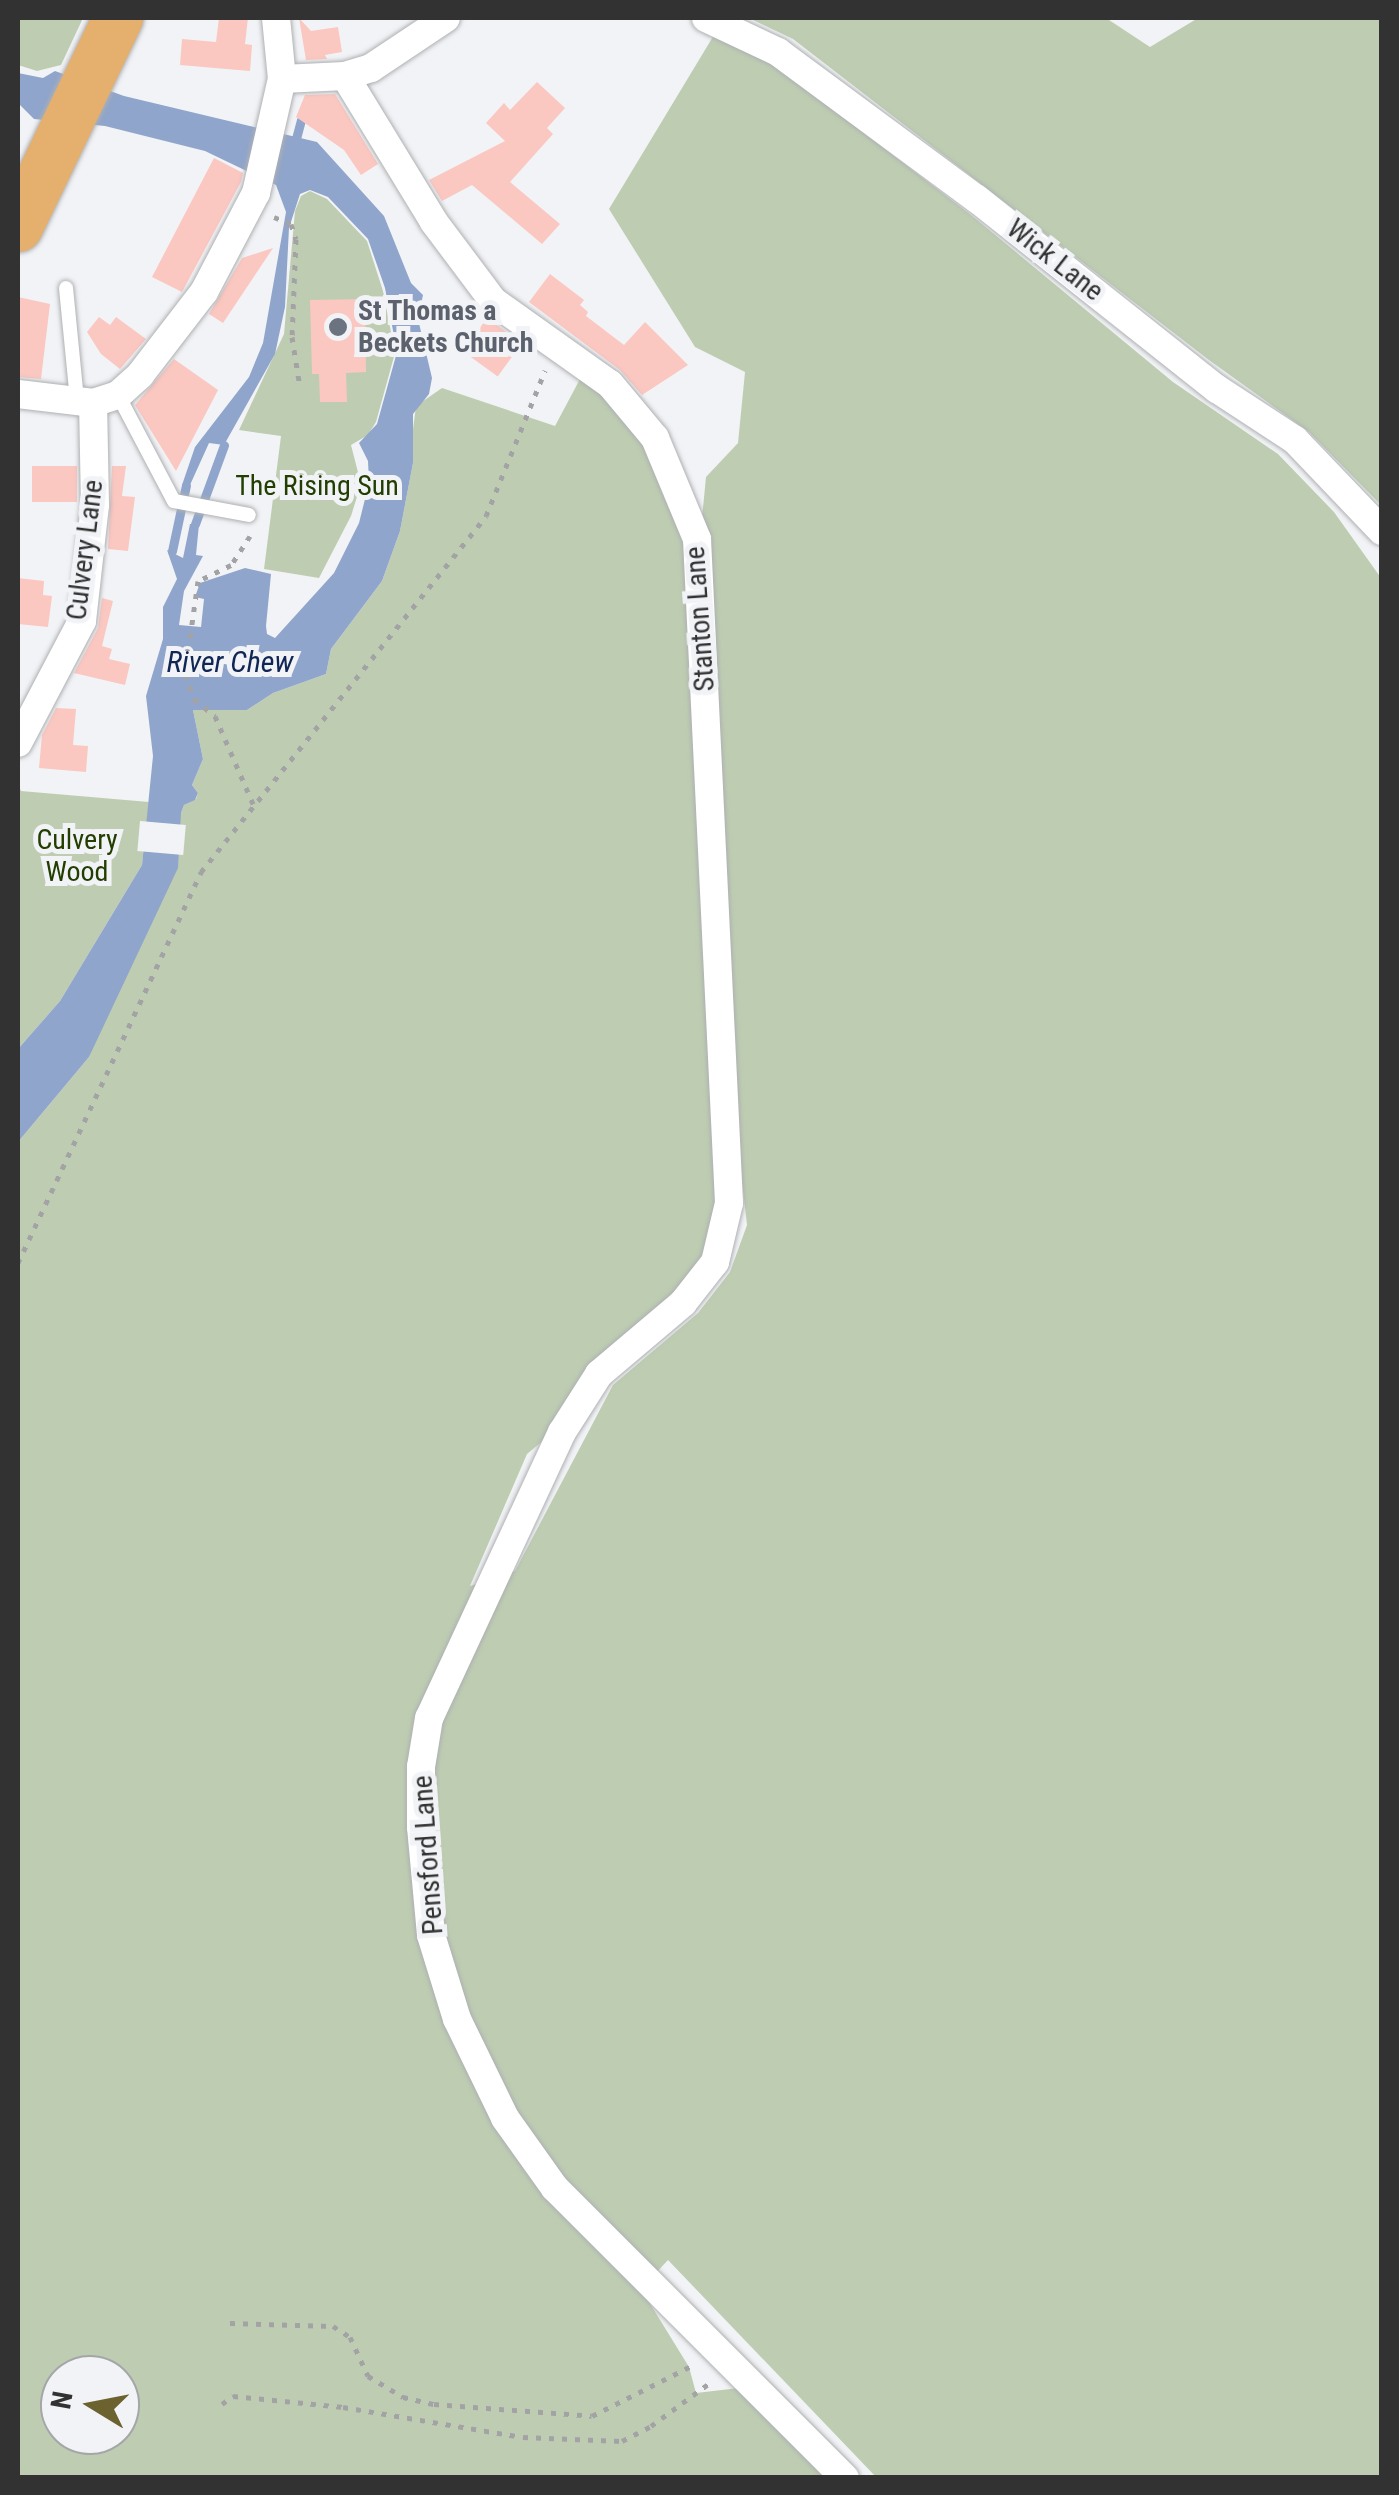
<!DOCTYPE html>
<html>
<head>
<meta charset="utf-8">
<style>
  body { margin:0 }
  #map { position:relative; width:1399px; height:2495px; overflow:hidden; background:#f2f3f6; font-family:"Roboto Condensed",sans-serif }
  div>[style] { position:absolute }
  .green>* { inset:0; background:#becdb2 }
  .water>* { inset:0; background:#90a5cb }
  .pier>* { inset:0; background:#f2f3f6; transform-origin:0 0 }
  .stream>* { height:9px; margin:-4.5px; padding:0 4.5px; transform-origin:4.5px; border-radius:4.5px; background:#90a5cb }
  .building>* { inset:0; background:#fbc7c1; transform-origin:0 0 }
  .path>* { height:5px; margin-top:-2.5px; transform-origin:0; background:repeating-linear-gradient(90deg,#a3a3a5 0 5px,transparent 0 13px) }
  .roads { filter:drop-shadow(0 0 2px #aeb0b2) drop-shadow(0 0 2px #aeb0b2) }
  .lane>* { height:14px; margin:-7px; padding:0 7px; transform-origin:7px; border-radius:7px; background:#fff }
  .street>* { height:28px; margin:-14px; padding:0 14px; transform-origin:14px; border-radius:14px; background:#fff }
  .highway>* { height:50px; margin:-25px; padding:0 25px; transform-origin:25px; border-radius:25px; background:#e5af6d }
  .dots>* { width:28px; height:28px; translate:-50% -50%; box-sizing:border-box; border:5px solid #f2f3f6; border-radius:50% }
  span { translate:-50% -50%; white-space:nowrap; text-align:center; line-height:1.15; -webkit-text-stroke:10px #f2f3f6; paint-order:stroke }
  .street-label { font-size:28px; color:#323233 }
  .worship-label { font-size:28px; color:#5b616d; font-weight:700 }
  .left { translate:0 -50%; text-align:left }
  .park-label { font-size:28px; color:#233e01 }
  .water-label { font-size:30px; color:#102655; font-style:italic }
  .frame { position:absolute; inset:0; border:20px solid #323233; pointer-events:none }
  .north { position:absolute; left:40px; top:2355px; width:100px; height:100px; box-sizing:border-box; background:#f2f3f6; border:2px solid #a5a6a8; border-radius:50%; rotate:280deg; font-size:28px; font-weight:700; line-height:40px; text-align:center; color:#323233 }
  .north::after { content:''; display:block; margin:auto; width:35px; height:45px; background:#6c622f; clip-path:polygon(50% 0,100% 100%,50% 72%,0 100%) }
</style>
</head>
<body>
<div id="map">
  <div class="green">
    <div style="clip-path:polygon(18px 18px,83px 18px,61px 65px,37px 71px,18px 65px)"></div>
    <div style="clip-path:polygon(749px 18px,1106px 18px,1150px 47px,1198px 18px,1381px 18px,1381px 505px,1309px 432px,1209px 360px,793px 39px)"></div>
    <div style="clip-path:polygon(evenodd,714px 35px,766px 58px,971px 215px,1173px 382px,1278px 454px,1334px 512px,1381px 578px,1381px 2477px,876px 2477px,668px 2260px,641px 2289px,689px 2367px,696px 2393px,739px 2388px,827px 2477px,18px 2478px,18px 1142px,89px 1057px,184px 805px,196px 799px,198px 793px,192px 785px,203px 759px,193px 710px,247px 710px,273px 693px,326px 674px,331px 649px,382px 581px,400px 531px,413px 463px,411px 445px,416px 406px,442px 388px,555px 426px,580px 379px,604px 390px,648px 442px,694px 540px,723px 1203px,709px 1259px,557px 1429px,527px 1454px,470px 1586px,515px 1571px,613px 1385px,698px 1313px,730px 1272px,747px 1225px,735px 1120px,700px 539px,706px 477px,738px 443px,745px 372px,695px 347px,609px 209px,714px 35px,60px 2375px,120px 2375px,120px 2435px,60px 2435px,60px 2375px)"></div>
    <div style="clip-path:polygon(310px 191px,327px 199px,367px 241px,383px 291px,395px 353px,376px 422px,368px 435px,351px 445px,361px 484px,351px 516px,319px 578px,264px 569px,281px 436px,239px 430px,284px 334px,295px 211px,301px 196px)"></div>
    <div style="clip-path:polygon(18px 784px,21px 791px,149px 802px,142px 865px,60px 1001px,18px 1049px)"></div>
  </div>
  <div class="water">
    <div style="clip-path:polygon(55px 71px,124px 96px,317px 142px,384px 216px,411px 283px,423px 295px,418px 319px,432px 378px,429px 394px,413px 414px,413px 463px,400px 531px,382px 581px,331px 649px,326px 674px,273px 693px,247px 710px,193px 710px,203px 759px,192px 785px,198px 793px,195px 800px,184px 805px,181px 813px,178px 868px,89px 1057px,18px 1142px,18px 1049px,60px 1001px,142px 865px,153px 756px,146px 696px,163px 639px,163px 607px,177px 579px,167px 550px,183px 558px,190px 524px,199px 524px,196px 555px,203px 556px,184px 591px,179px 625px,201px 627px,204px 599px,195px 597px,200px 583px,245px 568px,271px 574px,266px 626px,267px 634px,275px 638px,334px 573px,359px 523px,369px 483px,368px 461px,359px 443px,377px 424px,397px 352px,385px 288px,368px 239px,328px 197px,310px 190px,300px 194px,289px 228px,285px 307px,275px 354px,224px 445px,209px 443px,190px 485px,182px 485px,195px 447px,249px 377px,263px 343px,286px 212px,276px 185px,205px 151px,105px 126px,34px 119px,18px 103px,18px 73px,43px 78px)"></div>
  </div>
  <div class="pier">
    <div style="left:140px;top:821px;width:46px;height:30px;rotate:5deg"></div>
  </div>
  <div class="stream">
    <div style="left:294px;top:146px;width:27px;rotate:-75deg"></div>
    <div style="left:195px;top:524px;width:84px;rotate:-69.8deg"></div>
    <div style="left:172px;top:551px;width:67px;rotate:-78deg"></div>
  </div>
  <div class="building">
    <div style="clip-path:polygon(219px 18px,248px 18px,245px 44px,252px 45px,250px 71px,180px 65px,182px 39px,216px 42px)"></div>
    <div style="clip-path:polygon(299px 18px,311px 31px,338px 27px,342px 52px,325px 55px,327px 59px,306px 60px)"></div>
    <div style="clip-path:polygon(537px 82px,565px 108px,547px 128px,553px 134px,510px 182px,560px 224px,542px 244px,472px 185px,442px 201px,429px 180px,505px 141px,486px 123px,504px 103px,510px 110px)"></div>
    <div style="clip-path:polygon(335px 94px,378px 164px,361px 175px,344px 150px,296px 117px,305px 95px)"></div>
    <div style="clip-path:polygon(214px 158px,243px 173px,241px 182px,182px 292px,152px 277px)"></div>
    <div style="clip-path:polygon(273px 248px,223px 323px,209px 314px,242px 258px)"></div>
    <div style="clip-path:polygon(550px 274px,584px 300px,580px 305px,588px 312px,586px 316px,624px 345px,645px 322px,688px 365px,642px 395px,620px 370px,529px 302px)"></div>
    <div style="clip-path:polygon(18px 297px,50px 304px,41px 379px,18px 377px)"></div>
    <div style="clip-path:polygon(365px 299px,366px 372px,346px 373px,347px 402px,320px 402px,319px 374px,312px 374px,310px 300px)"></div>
    <div style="clip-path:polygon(99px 317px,110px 325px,116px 317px,146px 339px,120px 369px,101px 354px,87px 332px)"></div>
    <div style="left:487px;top:318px;width:43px;height:41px;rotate:36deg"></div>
    <div style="clip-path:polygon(174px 359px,218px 390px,176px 471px,135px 405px)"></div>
    <div style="left:77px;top:466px;width:36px;height:45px;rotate:90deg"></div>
    <div style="clip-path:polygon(112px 466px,126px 466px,122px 496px,135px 497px,128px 551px,108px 549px)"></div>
    <div style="clip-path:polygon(18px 578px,44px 581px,43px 595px,52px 596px,48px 627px,18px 624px)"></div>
    <div style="clip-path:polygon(102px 598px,113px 601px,102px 646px,112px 649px,109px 659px,130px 664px,125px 685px,74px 673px,98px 628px)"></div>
    <div style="clip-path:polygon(56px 708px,76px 709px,73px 745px,88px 746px,86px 772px,39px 768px,42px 735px)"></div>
  </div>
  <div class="path">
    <div style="left:274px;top:217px;width:18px;rotate:22deg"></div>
    <div style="left:291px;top:224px;width:16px;rotate:72deg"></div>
    <div style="left:296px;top:239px;width:98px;rotate:92.3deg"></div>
    <div style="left:292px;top:337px;width:45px;rotate:81deg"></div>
    <div style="left:250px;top:536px;width:35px;rotate:123deg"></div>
    <div style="left:231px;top:565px;width:37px;rotate:154deg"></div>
    <div style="left:198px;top:581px;width:94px;rotate:98deg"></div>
    <div style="left:185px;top:674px;width:27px;rotate:70deg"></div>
    <div style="left:194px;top:699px;width:27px;rotate:39deg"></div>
    <div style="left:215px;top:716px;width:96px;rotate:66.6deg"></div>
    <div style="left:18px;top:1263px;width:432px;rotate:-64.9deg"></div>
    <div style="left:201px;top:872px;width:456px;rotate:-51.3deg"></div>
    <div style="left:486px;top:516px;width:157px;rotate:-67.9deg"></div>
    <div style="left:230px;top:2323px;width:103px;rotate:1.7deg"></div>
    <div style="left:333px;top:2326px;width:20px;rotate:33deg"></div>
    <div style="left:350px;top:2337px;width:43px;rotate:65.2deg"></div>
    <div style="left:368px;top:2376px;width:41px;rotate:31deg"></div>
    <div style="left:403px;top:2397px;width:32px;rotate:13deg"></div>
    <div style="left:434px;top:2404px;width:158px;rotate:4.3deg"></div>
    <div style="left:592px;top:2416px;width:115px;rotate:-26.8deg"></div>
    <div style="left:222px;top:2404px;width:14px;rotate:-36deg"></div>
    <div style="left:233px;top:2396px;width:111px;rotate:5.7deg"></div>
    <div style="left:343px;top:2407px;width:182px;rotate:9.5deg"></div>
    <div style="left:523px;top:2437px;width:99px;rotate:2.3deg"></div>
    <div style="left:622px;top:2441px;width:33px;rotate:-27deg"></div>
    <div style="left:651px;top:2426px;width:74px;rotate:-36.3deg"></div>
  </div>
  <div class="roads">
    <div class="lane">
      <div style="left:66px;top:288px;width:113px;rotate:84.4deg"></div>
      <div style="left:118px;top:395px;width:120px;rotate:62.2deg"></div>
      <div style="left:174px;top:501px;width:76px;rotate:10.6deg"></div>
    </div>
    <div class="street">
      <div style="left:706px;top:18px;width:80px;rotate:25.3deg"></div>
      <div style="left:778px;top:52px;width:247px;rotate:36.5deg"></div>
      <div style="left:977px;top:199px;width:306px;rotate:38.4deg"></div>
      <div style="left:1217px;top:389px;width:93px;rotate:33.2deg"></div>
      <div style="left:1295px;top:440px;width:126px;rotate:46.3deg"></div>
      <div style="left:345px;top:76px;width:27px;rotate:-17deg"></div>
      <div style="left:371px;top:68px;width:90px;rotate:-33.7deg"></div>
      <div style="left:282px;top:79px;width:63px;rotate:-2.7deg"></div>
      <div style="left:345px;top:76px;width:171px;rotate:58.6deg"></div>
      <div style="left:434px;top:222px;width:99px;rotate:53.2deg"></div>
      <div style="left:493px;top:301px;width:143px;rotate:35.4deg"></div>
      <div style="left:610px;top:384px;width:70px;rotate:50.2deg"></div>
      <div style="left:655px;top:438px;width:109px;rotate:67.4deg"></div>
      <div style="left:697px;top:539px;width:665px;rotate:87.24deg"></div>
      <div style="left:729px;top:1203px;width:61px;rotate:103.3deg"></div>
      <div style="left:715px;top:1262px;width:52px;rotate:128deg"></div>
      <div style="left:683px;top:1303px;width:110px;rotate:139.8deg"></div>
      <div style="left:599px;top:1374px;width:69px;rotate:122.5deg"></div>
      <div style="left:562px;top:1432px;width:315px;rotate:114.9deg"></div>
      <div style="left:429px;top:1718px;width:50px;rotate:99.3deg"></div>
      <div style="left:421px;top:1767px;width:60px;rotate:90deg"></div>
      <div style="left:421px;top:1827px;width:108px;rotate:84.7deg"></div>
      <div style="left:431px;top:1935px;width:88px;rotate:72.8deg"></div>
      <div style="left:457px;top:2019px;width:110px;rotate:64.1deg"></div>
      <div style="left:505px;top:2118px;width:86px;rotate:54.5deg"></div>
      <div style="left:555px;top:2188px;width:410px;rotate:45deg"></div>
      <div style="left:18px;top:394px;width:76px;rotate:6.8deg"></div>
      <div style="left:93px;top:403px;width:26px;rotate:-18deg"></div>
      <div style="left:118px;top:395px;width:30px;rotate:-42deg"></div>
      <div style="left:140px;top:375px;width:105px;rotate:-52.4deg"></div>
      <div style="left:204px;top:292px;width:112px;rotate:-62.3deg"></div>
      <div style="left:256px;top:193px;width:117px;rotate:-77.2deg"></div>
      <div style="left:282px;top:79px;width:61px;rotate:-95.6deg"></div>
      <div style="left:18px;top:743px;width:138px;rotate:-62.3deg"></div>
      <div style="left:82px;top:621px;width:117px;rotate:-83.6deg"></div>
      <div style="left:95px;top:505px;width:102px;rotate:-91.1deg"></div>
    </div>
    <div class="highway">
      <div style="left:18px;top:227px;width:232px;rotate:-64.4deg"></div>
    </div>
  </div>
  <div class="dots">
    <div style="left:338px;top:327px;background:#6b7280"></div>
  </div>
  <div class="street-label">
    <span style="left:1055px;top:260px;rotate:38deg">Wick Lane</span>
    <span style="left:85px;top:550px;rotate:-83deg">Culvery Lane</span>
    <span style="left:700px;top:619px;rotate:-94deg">Stanton Lane</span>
    <span style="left:428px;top:1855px;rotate:-94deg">Pensford Lane</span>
  </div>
  <div class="worship-label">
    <span class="left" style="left:358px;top:327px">St Thomas a<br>Beckets Church</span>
  </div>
  <div class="park-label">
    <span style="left:317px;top:486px">The Rising Sun</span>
    <span style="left:77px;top:856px">Culvery<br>Wood</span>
  </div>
  <div class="water-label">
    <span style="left:230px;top:662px">River Chew</span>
  </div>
  <div class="frame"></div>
  <div class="north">N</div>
</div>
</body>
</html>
